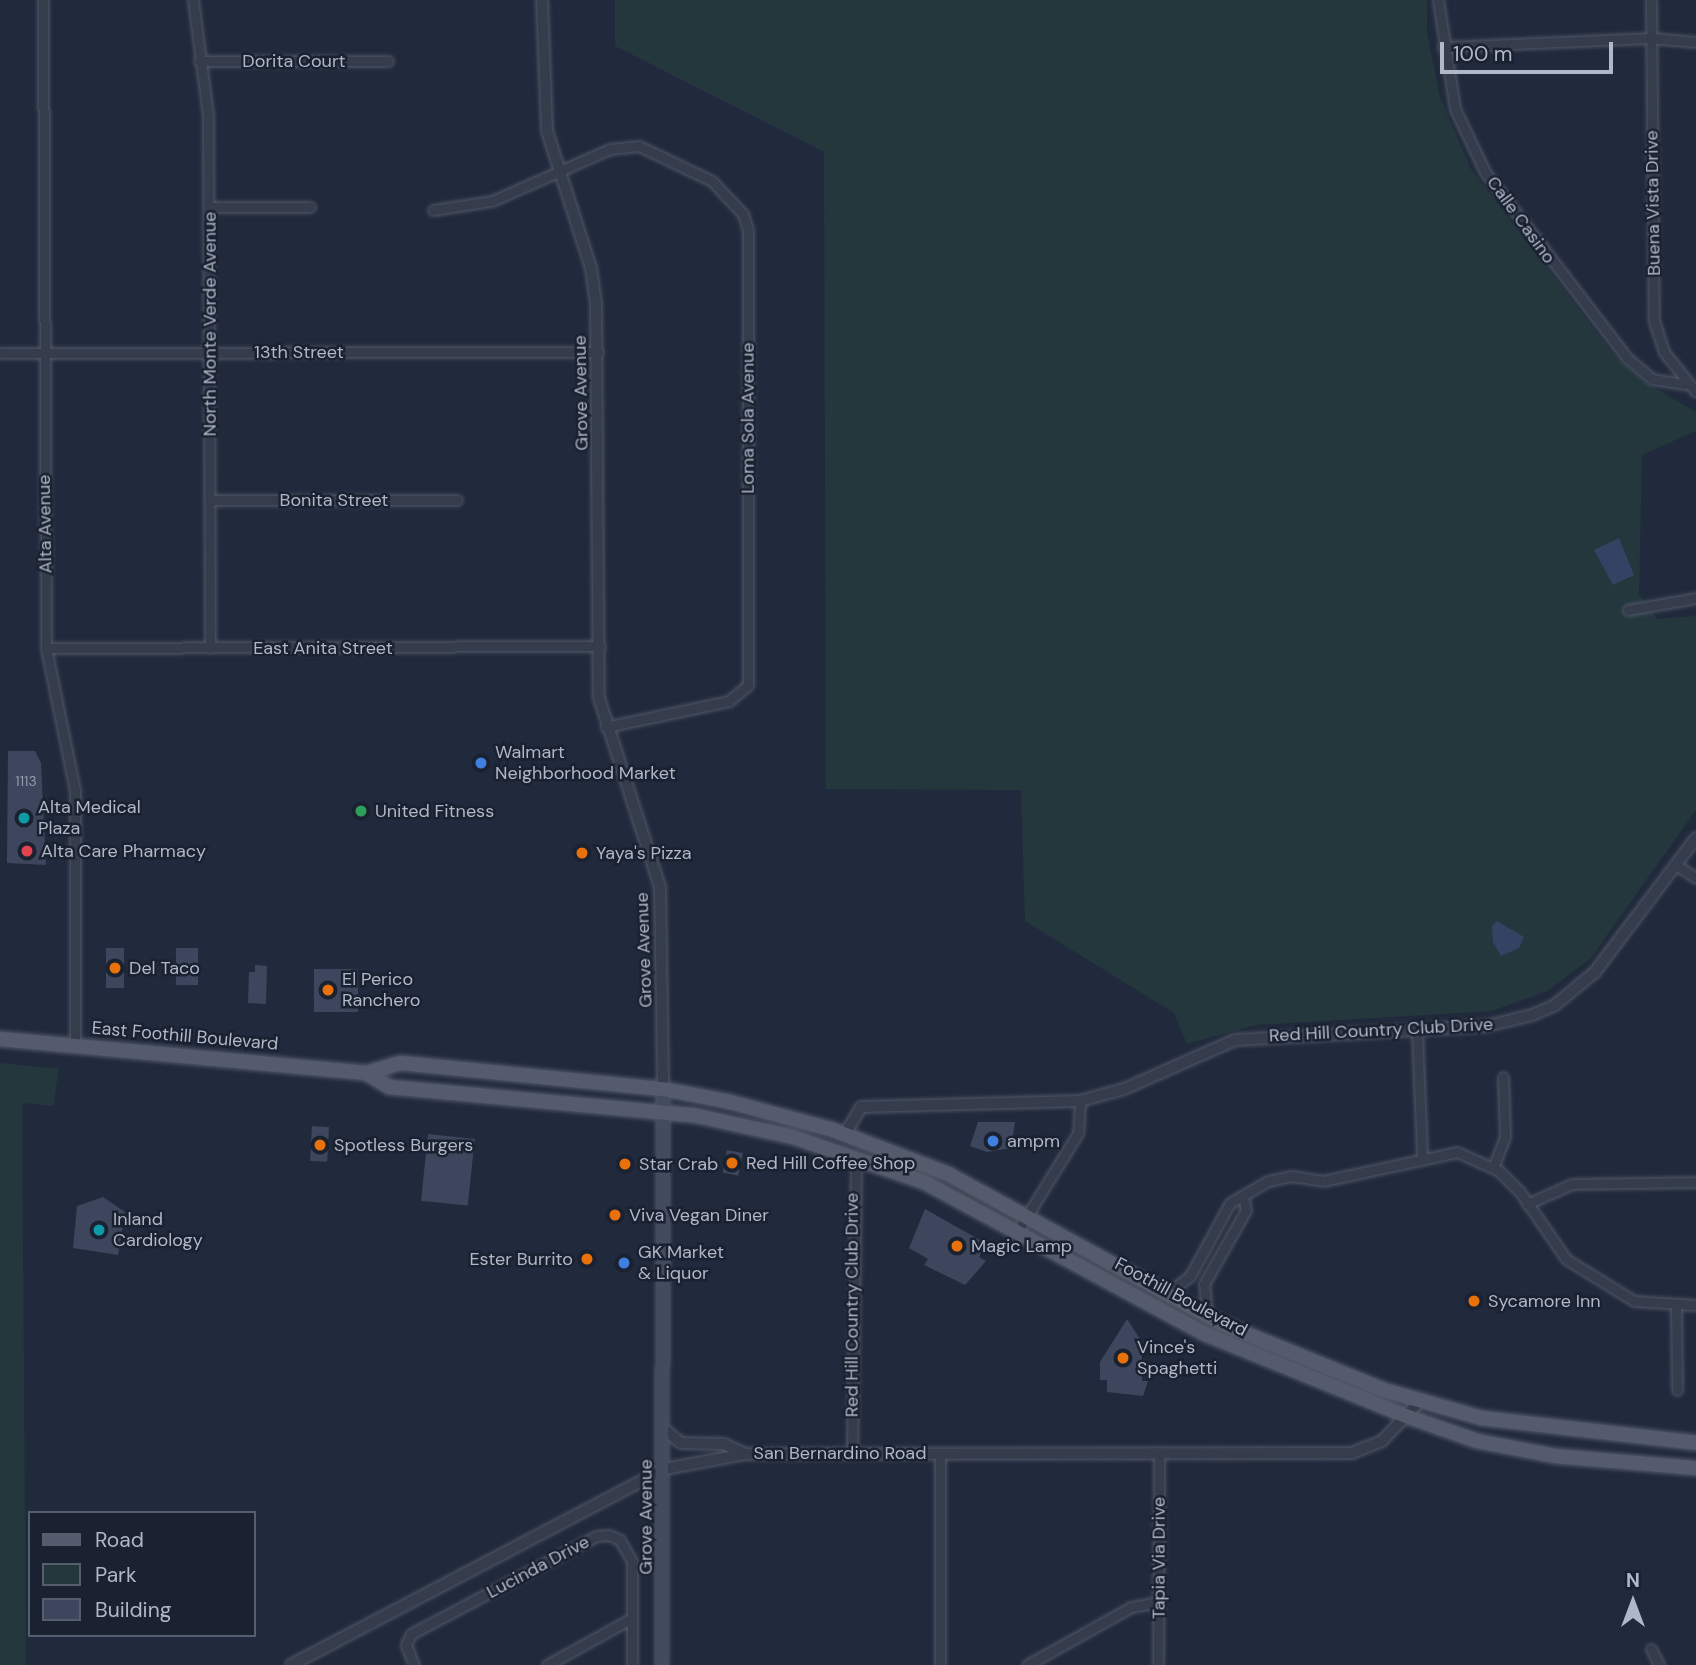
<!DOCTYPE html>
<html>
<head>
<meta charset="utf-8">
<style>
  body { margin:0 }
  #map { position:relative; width:1696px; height:1665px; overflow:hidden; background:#212a3c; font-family:"DM Sans",sans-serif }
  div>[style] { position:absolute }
  .green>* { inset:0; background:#23373d }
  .water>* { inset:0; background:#344364 }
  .building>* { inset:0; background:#3d465c; transform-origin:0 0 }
  .roads { filter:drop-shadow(0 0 2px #505767) drop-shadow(0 0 2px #505767) }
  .minor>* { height:9px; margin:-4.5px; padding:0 4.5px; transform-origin:4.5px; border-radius:4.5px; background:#353c4c }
  .tertiary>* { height:10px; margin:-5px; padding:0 5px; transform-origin:5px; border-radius:5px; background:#353c4c }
  .secondary>* { height:12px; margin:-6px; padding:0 6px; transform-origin:6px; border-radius:6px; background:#434b5f }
  .primary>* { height:14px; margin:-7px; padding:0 7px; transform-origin:7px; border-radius:7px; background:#535b6c }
  .dots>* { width:19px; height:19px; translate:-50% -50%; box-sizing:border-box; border:4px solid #1a2130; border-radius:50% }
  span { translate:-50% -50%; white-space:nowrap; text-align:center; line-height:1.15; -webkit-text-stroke:5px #1a2130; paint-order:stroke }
  .number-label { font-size:14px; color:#939bad }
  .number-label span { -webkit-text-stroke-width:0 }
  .street-label { font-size:18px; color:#b0b7c8 }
  .poi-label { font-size:18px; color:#b0b7c8 }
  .left { translate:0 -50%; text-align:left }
  .right { translate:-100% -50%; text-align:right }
  .legend { position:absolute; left:28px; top:1511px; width:228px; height:126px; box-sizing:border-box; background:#1a2130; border:2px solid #565d6d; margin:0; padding:9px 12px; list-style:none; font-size:21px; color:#b0b7c8 }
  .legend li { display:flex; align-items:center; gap:14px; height:35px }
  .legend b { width:35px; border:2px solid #565d6d }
  .north { position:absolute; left:1598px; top:1567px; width:70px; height:70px; -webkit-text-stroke:5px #1a2130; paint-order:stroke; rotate:0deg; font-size:19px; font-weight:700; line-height:28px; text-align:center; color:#b0b7c8 }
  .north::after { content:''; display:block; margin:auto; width:24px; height:32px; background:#b0b7c8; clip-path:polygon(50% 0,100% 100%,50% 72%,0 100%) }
  .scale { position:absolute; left:1440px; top:42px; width:173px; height:32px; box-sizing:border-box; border:4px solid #b0b7c8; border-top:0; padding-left:9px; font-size:21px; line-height:24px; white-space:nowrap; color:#b0b7c8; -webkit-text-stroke:5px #1a2130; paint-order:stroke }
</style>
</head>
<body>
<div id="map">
  <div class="green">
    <div style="clip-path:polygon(615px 0,1427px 0,1427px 33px,1440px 97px,1471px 169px,1613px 354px,1643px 381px,1696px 412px,1696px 431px,1642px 455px,1639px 594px,1657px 619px,1696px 616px,1696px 810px,1591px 958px,1548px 991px,1492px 1011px,1256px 1025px,1187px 1044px,1174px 1013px,1025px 921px,1021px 790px,826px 789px,824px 152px,615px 46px)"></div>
    <div style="clip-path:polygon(0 1063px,59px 1069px,53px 1106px,22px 1103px,26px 1665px,0 1665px)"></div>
  </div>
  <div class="water">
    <div style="clip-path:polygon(1619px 538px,1634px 575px,1613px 585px,1594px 550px)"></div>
    <div style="clip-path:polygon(1497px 921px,1524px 937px,1519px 948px,1501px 956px,1493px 942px,1492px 926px)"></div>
  </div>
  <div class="building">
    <div style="clip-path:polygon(8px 751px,35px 751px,41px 763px,46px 865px,7px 863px)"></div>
    <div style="left:106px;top:948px;width:18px;height:40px"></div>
    <div style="left:176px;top:948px;width:22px;height:37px"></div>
    <div style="clip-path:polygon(255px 965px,267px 966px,266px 1004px,248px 1003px,249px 972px,255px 972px)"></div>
    <div style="left:314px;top:969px;width:44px;height:43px"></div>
    <div style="clip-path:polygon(978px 1122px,1015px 1122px,1011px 1148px,987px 1152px,970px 1146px)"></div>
    <div style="left:312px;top:1126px;width:17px;height:35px;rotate:3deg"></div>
    <div style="left:428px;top:1134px;width:47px;height:67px;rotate:6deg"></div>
    <div style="left:727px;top:1150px;width:16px;height:23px;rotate:11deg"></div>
    <div style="clip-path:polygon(103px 1197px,125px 1212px,118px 1255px,73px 1248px,77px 1206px)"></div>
    <div style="clip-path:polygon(925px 1209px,987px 1244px,979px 1257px,986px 1261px,965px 1285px,924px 1265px,928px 1259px,909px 1248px)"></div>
    <div style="clip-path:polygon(1127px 1319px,1142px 1342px,1142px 1381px,1148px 1381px,1143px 1396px,1107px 1392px,1107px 1380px,1100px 1380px,1100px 1362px)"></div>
  </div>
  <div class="roads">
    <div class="minor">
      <div style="left:43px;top:0;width:648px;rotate:89.73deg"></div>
      <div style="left:46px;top:648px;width:145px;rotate:78.5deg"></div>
      <div style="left:75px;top:790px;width:255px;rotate:90deg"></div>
      <div style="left:193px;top:0;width:117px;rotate:82.6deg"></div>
      <div style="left:208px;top:116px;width:532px;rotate:89.78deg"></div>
      <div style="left:1438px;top:0;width:110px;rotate:81.1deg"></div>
      <div style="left:1455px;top:109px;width:70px;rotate:64.5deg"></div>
      <div style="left:1485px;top:172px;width:234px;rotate:52.6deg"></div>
      <div style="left:1627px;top:358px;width:33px;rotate:40deg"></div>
      <div style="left:1652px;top:379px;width:33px;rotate:9deg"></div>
      <div style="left:1651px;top:0;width:321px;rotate:89.5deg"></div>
      <div style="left:1654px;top:321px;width:33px;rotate:72deg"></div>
      <div style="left:1664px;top:352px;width:51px;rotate:51.3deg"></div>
      <div style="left:1443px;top:47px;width:208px;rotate:-2.5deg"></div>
      <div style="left:1651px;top:38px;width:45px;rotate:5.1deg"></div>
      <div style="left:199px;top:61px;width:189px"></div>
      <div style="left:209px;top:207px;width:101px"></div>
      <div style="left:433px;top:210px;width:60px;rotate:-8.7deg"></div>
      <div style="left:492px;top:201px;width:129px;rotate:-23.8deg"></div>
      <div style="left:610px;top:149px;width:29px;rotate:-6deg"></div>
      <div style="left:639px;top:146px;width:81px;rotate:25.6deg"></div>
      <div style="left:712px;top:181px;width:45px;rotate:46.8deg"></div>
      <div style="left:743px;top:214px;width:17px;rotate:73deg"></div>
      <div style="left:748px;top:230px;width:455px;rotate:90deg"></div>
      <div style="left:748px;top:685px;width:25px;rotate:140deg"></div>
      <div style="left:729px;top:701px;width:126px;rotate:168.1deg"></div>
      <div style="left:0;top:353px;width:598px;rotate:-0.1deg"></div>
      <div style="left:211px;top:500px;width:246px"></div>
      <div style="left:1628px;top:610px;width:69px;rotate:-10deg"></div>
      <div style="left:46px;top:648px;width:554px;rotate:-0.21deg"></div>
      <div style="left:1676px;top:865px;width:24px;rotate:33deg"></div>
      <div style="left:1417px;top:1030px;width:126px;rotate:87.7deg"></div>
      <div style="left:1493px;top:1168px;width:34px;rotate:-69deg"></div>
      <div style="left:1505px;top:1136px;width:59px;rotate:-91.9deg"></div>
      <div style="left:1527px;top:1204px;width:49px;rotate:-24deg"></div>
      <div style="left:1572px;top:1184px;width:124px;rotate:-0.9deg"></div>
      <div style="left:1019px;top:1229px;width:113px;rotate:-58.4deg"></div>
      <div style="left:1078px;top:1133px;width:32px;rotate:-86deg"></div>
      <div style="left:1167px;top:1294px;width:29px;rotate:-38deg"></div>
      <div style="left:1190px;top:1276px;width:83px;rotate:-61.3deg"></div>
      <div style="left:1230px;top:1203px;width:44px;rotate:-30.1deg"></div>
      <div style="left:1268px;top:1181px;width:25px;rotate:-12deg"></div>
      <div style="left:1292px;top:1176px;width:31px;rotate:9deg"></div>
      <div style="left:1323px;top:1181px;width:137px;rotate:-12.2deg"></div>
      <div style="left:1457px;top:1152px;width:46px;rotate:24.3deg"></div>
      <div style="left:1499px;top:1171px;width:30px;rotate:45deg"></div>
      <div style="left:1520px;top:1192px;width:81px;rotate:55.5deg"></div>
      <div style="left:1566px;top:1259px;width:80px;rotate:31.7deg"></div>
      <div style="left:1634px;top:1301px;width:62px;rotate:3.7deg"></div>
      <div style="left:1676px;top:1305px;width:85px;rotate:89.3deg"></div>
      <div style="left:1207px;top:1316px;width:32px;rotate:-95deg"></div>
      <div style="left:1204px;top:1284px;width:85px;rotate:-60.4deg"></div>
      <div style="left:1246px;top:1210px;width:14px;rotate:-102deg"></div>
      <div style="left:852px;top:1453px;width:297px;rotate:-89.2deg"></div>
      <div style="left:940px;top:1453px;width:212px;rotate:90deg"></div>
      <div style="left:1651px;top:1649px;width:18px;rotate:63deg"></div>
      <div style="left:414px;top:1665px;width:22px;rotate:-112deg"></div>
      <div style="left:406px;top:1645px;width:12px;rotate:-66deg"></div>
      <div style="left:411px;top:1634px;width:209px;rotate:-27.9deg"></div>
      <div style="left:596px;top:1536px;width:13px;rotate:-4deg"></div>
      <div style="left:609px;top:1535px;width:12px;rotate:24deg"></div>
      <div style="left:620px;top:1540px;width:25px;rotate:61deg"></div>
      <div style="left:632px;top:1562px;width:103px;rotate:90deg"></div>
      <div style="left:547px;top:1665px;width:97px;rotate:-28.9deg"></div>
      <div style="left:1027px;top:1665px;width:119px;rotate:-29.1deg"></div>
      <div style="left:1131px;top:1607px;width:28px;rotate:-10deg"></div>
      <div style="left:1158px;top:1665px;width:213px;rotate:-89.7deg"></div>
    </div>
    <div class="tertiary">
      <div style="left:542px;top:0;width:131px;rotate:87.8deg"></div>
      <div style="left:547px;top:131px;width:144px;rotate:72.2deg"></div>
      <div style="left:591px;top:268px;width:36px;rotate:82deg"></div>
      <div style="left:596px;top:304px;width:394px;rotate:89.6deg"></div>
      <div style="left:599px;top:698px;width:199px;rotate:72.1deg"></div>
      <div style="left:660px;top:887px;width:202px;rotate:89.1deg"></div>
      <div style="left:845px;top:1134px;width:31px;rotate:-59deg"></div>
      <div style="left:861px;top:1107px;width:219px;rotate:-1.6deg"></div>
      <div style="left:1080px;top:1101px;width:46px;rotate:-15.3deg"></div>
      <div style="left:1124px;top:1089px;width:121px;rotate:-23.8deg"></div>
      <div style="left:1235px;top:1040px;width:252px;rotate:-3.2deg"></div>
      <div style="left:1487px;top:1026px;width:46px;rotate:-13.7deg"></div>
      <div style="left:1532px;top:1015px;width:25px;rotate:-23deg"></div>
      <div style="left:1555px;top:1005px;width:52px;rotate:-39.5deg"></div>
      <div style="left:1595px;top:972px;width:168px;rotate:-53deg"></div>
      <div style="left:663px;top:1428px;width:23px;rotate:40deg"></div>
      <div style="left:681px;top:1443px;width:43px;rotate:1.3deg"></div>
      <div style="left:724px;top:1444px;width:23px;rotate:25deg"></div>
      <div style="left:291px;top:1665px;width:421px;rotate:-27.7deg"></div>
      <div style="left:664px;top:1469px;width:82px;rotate:-10.5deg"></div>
      <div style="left:745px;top:1454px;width:607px;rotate:-0.09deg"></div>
      <div style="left:1352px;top:1453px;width:32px;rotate:-22deg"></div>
      <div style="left:1382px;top:1441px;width:55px;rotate:-46.5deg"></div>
    </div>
    <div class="secondary">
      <div style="left:662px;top:1665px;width:576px;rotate:-89.9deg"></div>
    </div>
    <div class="primary">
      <div style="left:0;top:1039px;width:368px;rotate:5.3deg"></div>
      <div style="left:366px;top:1073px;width:36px;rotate:-16deg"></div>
      <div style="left:401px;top:1063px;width:263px;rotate:5.7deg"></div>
      <div style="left:663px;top:1089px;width:68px;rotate:11deg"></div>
      <div style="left:730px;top:1102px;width:107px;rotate:15.2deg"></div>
      <div style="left:833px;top:1130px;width:123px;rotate:20.9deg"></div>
      <div style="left:948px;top:1174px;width:312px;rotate:28.7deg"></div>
      <div style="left:1222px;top:1324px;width:175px;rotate:22.2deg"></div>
      <div style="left:1384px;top:1390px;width:101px;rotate:16.1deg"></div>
      <div style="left:1481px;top:1418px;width:216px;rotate:6.6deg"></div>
      <div style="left:366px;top:1073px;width:27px;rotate:31deg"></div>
      <div style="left:389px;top:1087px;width:305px;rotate:5.3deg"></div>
      <div style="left:693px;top:1115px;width:102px;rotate:12.4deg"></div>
      <div style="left:793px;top:1137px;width:139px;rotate:19deg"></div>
      <div style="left:924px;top:1182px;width:319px;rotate:28.4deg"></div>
      <div style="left:1205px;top:1334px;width:217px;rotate:22.2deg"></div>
      <div style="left:1406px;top:1416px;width:75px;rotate:19.4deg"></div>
      <div style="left:1477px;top:1441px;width:79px;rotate:10.9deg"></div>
      <div style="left:1555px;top:1456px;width:142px;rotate:4.9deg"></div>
    </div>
  </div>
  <div class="dots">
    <div style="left:481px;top:763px;background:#3f7fe0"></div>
    <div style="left:361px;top:811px;background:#2e9e5b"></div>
    <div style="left:24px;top:818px;background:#0f9aa8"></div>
    <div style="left:27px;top:851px;background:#e0444e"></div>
    <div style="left:582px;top:853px;background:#e8710a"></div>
    <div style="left:115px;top:968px;background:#e8710a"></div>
    <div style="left:328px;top:990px;background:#e8710a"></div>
    <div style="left:993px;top:1141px;background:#3f7fe0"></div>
    <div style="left:320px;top:1145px;background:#e8710a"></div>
    <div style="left:732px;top:1163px;background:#e8710a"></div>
    <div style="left:625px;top:1164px;background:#e8710a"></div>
    <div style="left:615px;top:1215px;background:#e8710a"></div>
    <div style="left:99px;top:1230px;background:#0f9aa8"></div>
    <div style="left:957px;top:1246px;background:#e8710a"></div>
    <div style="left:587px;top:1259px;background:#e8710a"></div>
    <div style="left:624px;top:1263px;background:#3f7fe0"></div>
    <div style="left:1474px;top:1301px;background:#e8710a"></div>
    <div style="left:1123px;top:1358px;background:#e8710a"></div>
  </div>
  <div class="number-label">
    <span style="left:26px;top:781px">1113</span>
  </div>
  <div class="street-label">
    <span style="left:294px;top:61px">Dorita Court</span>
    <span style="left:1653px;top:203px;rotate:-91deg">Buena Vista Drive</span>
    <span style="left:1521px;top:220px;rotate:54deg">Calle Casino</span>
    <span style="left:210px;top:324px;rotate:-90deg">North Monte Verde Avenue</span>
    <span style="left:299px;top:352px">13th Street</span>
    <span style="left:581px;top:393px;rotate:-91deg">Grove Avenue</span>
    <span style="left:748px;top:418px;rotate:-90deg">Loma Sola Avenue</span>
    <span style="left:334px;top:500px">Bonita Street</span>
    <span style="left:45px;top:524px;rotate:-91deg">Alta Avenue</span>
    <span style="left:323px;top:648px">East Anita Street</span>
    <span style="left:644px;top:950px;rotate:-92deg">Grove Avenue</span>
    <span style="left:1381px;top:1030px;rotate:-3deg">Red Hill Country Club Drive</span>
    <span style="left:185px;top:1036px;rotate:5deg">East Foothill Boulevard</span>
    <span style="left:1181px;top:1297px;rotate:28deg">Foothill Boulevard</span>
    <span style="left:852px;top:1305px;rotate:-90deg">Red Hill Country Club Drive</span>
    <span style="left:840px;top:1453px">San Bernardino Road</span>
    <span style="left:646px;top:1517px;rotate:-90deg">Grove Avenue</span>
    <span style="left:1159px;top:1558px;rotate:-90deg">Tapia Via Drive</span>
    <span style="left:538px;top:1567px;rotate:-28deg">Lucinda Drive</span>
  </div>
  <div class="poi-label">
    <span class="left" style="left:495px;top:763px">Walmart<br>Neighborhood Market</span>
    <span class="left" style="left:38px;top:818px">Alta Medical<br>Plaza</span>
    <span class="left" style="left:375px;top:811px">United Fitness</span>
    <span class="left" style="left:41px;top:851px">Alta Care Pharmacy</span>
    <span class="left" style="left:596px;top:853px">Yaya's Pizza</span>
    <span class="left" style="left:129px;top:968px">Del Taco</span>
    <span class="left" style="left:342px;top:990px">El Perico<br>Ranchero</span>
    <span class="left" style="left:1007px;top:1141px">ampm</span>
    <span class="left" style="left:334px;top:1145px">Spotless Burgers</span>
    <span class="left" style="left:746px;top:1163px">Red Hill Coffee Shop</span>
    <span class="left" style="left:639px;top:1164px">Star Crab</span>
    <span class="left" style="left:629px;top:1215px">Viva Vegan Diner</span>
    <span class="left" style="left:113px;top:1230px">Inland<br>Cardiology</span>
    <span class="left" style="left:971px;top:1246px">Magic Lamp</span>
    <span class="left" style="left:638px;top:1263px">GK Market<br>&amp; Liquor</span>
    <span class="right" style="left:573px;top:1259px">Ester Burrito</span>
    <span class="left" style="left:1488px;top:1301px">Sycamore Inn</span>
    <span class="left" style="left:1137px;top:1358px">Vince's<br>Spaghetti</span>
  </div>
  <ul class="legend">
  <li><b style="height:9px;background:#535b6c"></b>Road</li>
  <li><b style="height:19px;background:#23373d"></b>Park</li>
  <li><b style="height:19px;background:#3d465c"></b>Building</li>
  </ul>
  <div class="north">N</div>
  <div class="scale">100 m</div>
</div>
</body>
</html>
